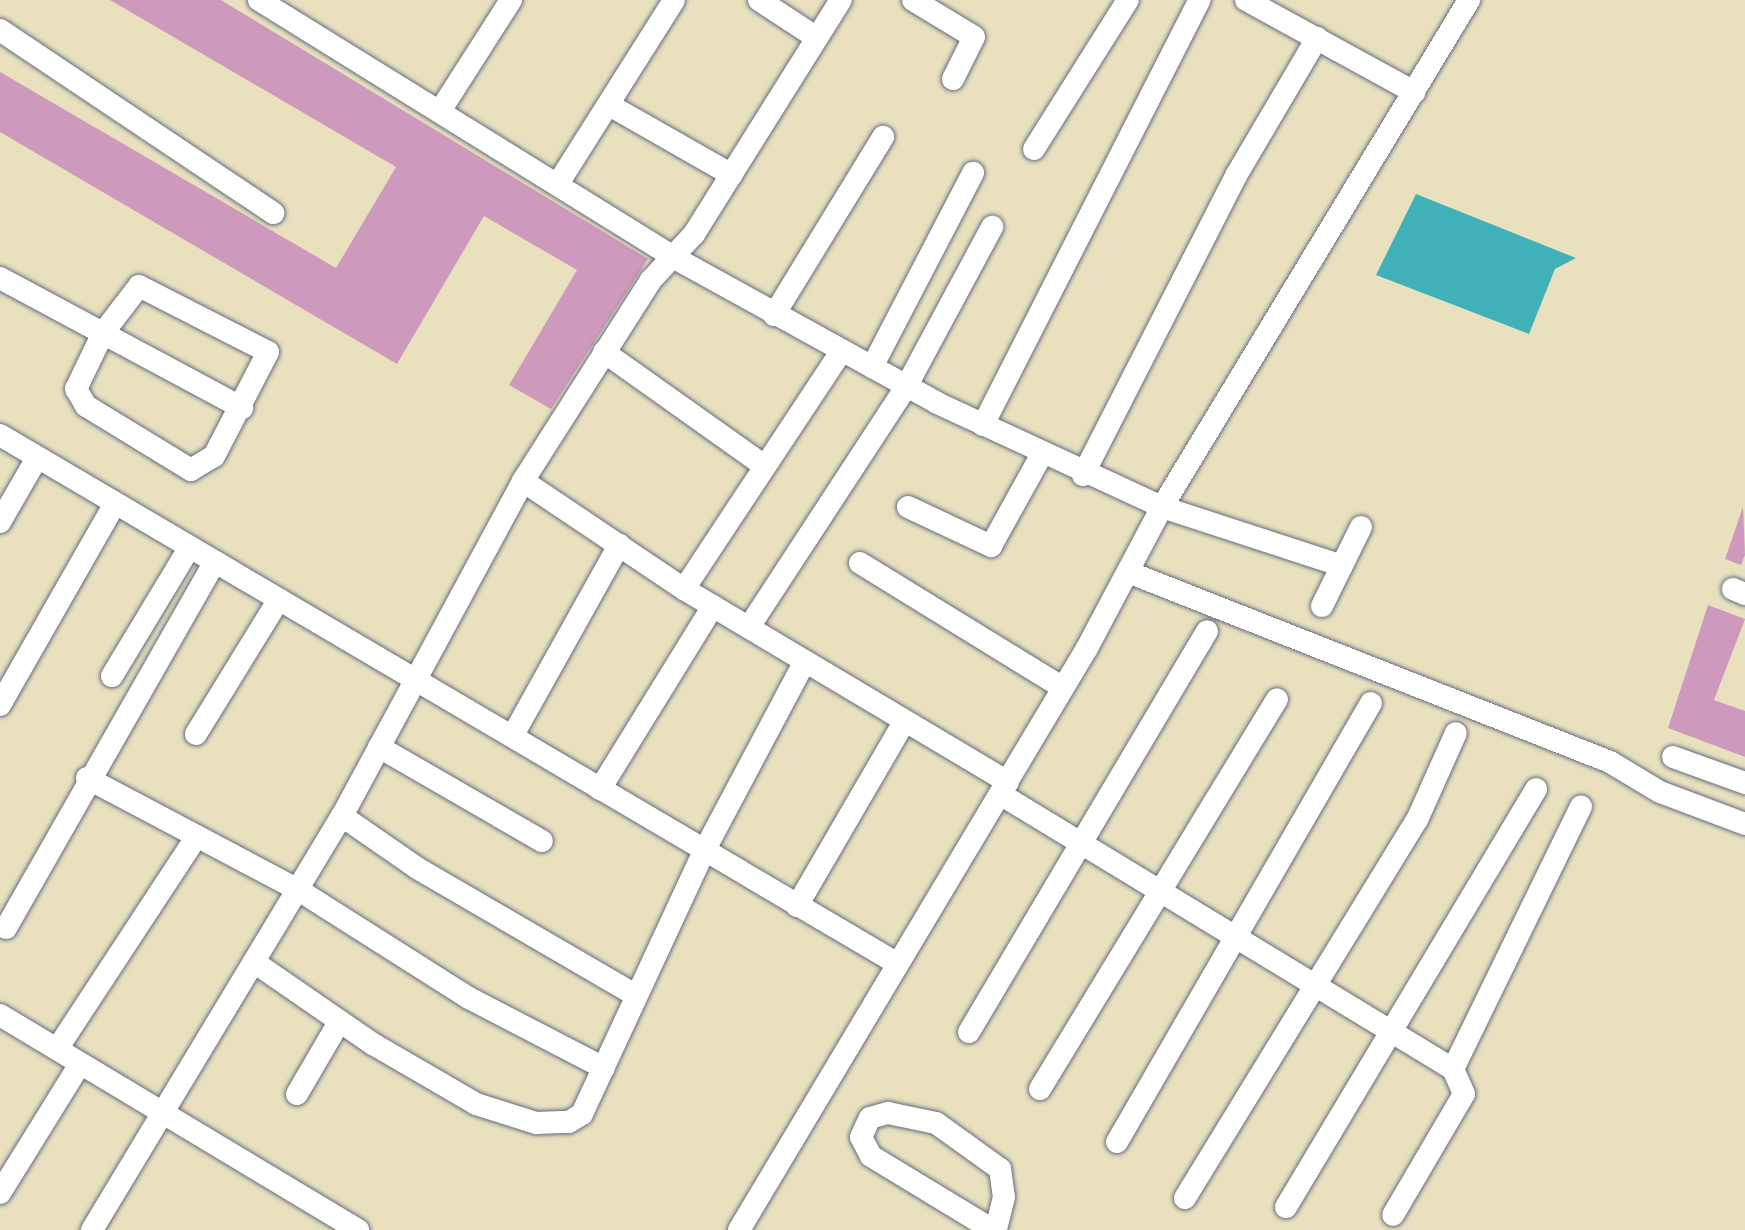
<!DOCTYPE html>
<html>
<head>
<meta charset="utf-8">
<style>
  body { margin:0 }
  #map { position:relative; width:1745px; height:1230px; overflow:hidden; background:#e9e1be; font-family:"Balsamiq Sans",sans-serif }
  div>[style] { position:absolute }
  .water>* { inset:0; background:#40b1b9 }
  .building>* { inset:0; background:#cd9abd }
  .roads { filter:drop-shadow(0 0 2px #636d80) drop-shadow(0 0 2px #636d80) }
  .minor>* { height:22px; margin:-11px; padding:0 11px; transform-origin:11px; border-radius:11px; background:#fff }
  span { translate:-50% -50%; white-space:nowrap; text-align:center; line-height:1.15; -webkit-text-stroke:8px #f7f3e8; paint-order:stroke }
</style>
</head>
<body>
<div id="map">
  <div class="water">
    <div style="clip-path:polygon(1416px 194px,1576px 258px,1555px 269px,1529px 334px,1376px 275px)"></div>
  </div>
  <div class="building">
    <div style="clip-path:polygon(110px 0,221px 0,648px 259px,551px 409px,509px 385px,577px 270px,484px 216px,397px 364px,0 132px,0 72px,336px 268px,396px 167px)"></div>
    <div style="clip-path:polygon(1743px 507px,1745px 555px,1741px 565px,1725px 559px)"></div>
    <div style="clip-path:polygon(1708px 605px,1745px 619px,1714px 700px,1745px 711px,1745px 757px,1668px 728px)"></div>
  </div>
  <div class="roads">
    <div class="minor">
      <div style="left:259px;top:0;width:487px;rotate:31.8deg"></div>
      <div style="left:673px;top:257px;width:302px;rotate:28.9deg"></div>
      <div style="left:937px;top:403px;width:248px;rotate:24.8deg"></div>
      <div style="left:1162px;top:507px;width:189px;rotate:18.1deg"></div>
      <div style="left:759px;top:0;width:69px;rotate:33.2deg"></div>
      <div style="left:913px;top:0;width:71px;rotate:31.2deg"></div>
      <div style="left:974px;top:37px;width:47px;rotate:116.6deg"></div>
      <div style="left:1246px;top:0;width:192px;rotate:28.7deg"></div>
      <div style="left:0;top:30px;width:329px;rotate:33.8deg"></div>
      <div style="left:611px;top:106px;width:139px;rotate:29.7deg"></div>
      <div style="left:440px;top:111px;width:132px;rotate:-57.4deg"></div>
      <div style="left:1034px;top:149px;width:176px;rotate:-57.8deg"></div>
      <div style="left:559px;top:182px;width:215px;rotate:-57.7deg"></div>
      <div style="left:0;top:278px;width:275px;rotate:28.2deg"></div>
      <div style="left:139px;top:286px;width:145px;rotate:27.1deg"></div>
      <div style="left:268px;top:352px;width:117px;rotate:117.4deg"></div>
      <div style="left:214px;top:456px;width:27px;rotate:149deg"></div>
      <div style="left:191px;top:470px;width:123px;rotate:-148.6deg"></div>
      <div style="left:86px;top:406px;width:20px;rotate:-120deg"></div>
      <div style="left:76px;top:389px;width:62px;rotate:-64.3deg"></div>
      <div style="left:103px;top:333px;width:59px;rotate:-52.5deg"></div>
      <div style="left:774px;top:315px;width:209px;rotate:-58.5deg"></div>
      <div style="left:604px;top:352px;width:195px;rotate:35.4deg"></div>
      <div style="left:872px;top:367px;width:219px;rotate:-62.5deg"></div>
      <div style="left:983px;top:425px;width:477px;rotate:-63deg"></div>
      <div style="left:0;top:435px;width:1042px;rotate:30.5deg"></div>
      <div style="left:1083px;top:475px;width:338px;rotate:-62.9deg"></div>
      <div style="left:1237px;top:174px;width:158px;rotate:-59.5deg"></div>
      <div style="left:523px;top:481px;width:194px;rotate:33.9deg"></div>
      <div style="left:684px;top:589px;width:377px;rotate:30.8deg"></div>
      <div style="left:908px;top:507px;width:92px;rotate:25.2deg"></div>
      <div style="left:991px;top:546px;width:105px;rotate:-61deg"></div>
      <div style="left:0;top:522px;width:74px;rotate:-60deg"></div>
      <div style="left:860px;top:563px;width:238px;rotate:31.6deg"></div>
      <div style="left:1128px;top:572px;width:518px;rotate:21.51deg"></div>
      <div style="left:1610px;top:762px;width:58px;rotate:31deg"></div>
      <div style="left:1660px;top:792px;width:91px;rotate:20.6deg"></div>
      <div style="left:684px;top:589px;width:284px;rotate:-56.5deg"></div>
      <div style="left:1733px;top:589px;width:13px;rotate:23deg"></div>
      <div style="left:1322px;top:606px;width:88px;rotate:-63.7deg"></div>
      <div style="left:749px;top:627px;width:287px;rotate:-56.8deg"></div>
      <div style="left:906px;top:387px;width:182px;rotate:-61.7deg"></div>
      <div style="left:112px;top:676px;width:147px;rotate:-58.9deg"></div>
      <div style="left:0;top:705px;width:230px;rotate:-60.3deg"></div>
      <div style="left:196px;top:734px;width:158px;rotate:-58.4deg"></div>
      <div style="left:513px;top:735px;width:218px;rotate:-60.8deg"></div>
      <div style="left:379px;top:747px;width:188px;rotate:30deg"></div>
      <div style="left:1673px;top:757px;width:77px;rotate:19.9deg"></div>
      <div style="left:87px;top:778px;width:238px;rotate:27.9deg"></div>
      <div style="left:297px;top:889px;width:204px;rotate:32.4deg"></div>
      <div style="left:469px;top:998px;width:152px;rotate:27.4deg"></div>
      <div style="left:600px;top:789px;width:215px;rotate:-58.3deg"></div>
      <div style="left:1000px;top:794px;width:530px;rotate:31.26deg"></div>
      <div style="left:1453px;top:1069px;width:27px;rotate:66deg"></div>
      <div style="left:1464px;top:1094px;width:140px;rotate:120.4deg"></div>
      <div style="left:342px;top:816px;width:91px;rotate:34.7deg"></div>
      <div style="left:417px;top:868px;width:252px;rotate:30.2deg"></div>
      <div style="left:797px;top:906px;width:211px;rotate:-59.8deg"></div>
      <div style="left:6px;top:928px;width:419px;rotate:-60.3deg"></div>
      <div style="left:254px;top:962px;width:145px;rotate:34.6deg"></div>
      <div style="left:373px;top:1044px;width:119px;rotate:30.2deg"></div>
      <div style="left:476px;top:1104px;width:63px;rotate:17.6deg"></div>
      <div style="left:536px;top:1123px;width:33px;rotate:-2deg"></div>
      <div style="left:569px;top:1122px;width:15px;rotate:-32deg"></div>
      <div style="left:582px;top:1114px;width:288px;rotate:-65.1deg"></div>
      <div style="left:703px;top:853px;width:215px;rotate:-62deg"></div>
      <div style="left:0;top:1015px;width:418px;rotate:31deg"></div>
      <div style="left:969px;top:1032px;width:466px;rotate:-59.3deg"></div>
      <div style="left:57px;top:1049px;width:251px;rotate:-56.7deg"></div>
      <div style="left:1453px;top:1069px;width:292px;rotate:-64deg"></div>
      <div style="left:1040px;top:1089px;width:456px;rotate:-58.7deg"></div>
      <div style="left:297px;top:1094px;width:83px;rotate:-59.7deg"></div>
      <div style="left:1117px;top:1142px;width:507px;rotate:-59.95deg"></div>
      <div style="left:0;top:1193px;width:152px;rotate:-58.2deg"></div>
      <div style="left:1185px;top:1198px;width:444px;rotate:-58.5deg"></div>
      <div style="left:1417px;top:820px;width:95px;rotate:-65.9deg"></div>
      <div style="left:1286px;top:1207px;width:487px;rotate:-59.1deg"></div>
      <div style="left:92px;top:1230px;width:484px;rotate:-58.9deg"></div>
      <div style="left:342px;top:816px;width:381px;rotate:-61.6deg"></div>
      <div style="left:523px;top:481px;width:238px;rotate:-57.5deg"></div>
      <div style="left:651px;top:280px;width:63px;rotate:-46.9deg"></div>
      <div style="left:694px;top:234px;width:276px;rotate:-57.9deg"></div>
      <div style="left:739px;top:1230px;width:678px;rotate:-59.12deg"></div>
      <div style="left:1087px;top:648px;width:160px;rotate:-62deg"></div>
      <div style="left:1162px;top:507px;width:593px;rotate:-58.8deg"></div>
      <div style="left:993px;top:1230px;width:143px;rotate:-148.8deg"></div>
      <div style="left:871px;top:1156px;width:21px;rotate:-118deg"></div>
      <div style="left:861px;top:1137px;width:21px;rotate:-65deg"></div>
      <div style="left:870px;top:1118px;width:19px;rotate:-16deg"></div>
      <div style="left:888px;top:1113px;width:49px;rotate:11.8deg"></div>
      <div style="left:936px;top:1123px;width:79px;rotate:35.7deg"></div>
      <div style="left:1000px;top:1169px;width:28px;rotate:82deg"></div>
      <div style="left:1004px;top:1197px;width:34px;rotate:104deg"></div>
    </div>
  </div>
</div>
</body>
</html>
